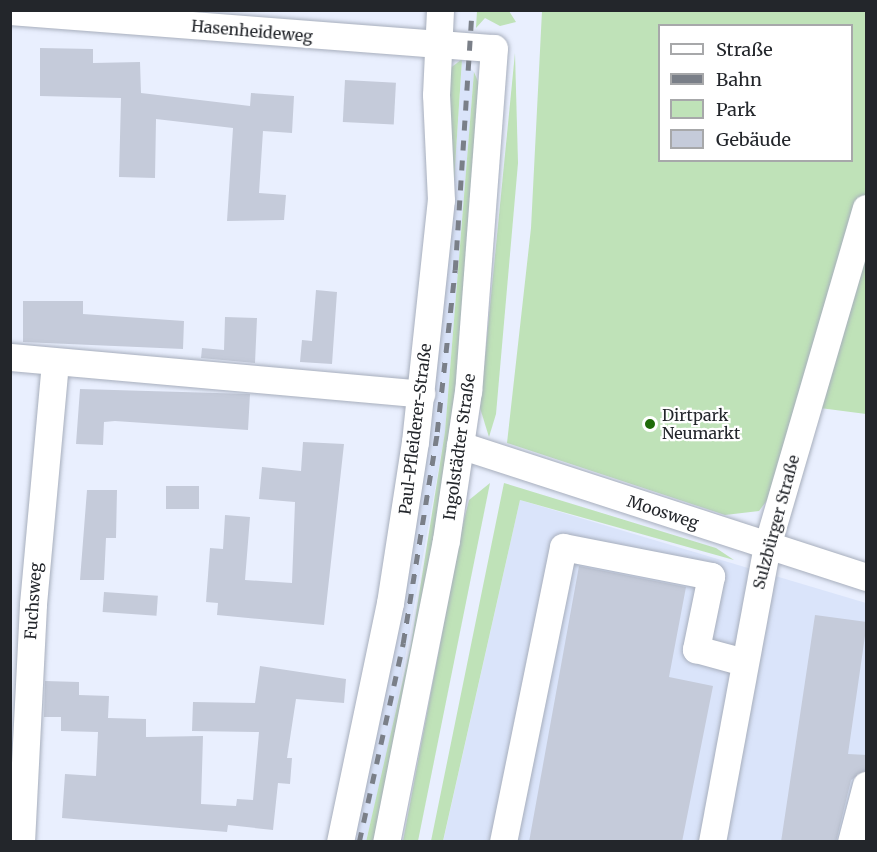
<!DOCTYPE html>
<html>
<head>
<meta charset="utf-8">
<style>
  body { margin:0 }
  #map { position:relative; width:877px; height:852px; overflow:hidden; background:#e9effe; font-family:Merriweather,serif }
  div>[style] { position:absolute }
  .built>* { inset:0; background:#dae4fa }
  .green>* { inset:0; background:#bfe2b8 }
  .building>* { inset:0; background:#c5cbda; transform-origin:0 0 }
  .roads { filter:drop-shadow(0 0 2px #a7aebc) drop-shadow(0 0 2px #a7aebc) }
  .minor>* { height:27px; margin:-13.5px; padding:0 13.5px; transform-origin:13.5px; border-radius:13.5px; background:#fff }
  .rail>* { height:4.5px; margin-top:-2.25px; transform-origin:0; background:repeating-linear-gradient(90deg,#7a7f88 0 10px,transparent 0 20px) }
  .dots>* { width:16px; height:16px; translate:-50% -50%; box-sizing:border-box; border:3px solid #fff; border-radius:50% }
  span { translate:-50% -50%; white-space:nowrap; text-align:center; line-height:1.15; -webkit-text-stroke:4.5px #fff; paint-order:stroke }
  .street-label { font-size:16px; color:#23262b }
  .poi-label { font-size:16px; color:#23262b }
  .left { translate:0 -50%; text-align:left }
  .frame { position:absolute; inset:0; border:12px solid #23262b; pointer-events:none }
  .legend { position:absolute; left:658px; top:24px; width:195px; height:138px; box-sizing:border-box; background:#fff; border:2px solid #a7a8aa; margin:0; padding:8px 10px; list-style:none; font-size:18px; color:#23262b }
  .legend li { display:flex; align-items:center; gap:12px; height:30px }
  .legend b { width:30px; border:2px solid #a7a8aa }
</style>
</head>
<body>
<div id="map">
  <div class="built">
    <div style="clip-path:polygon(462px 59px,474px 72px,445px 432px,389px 749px,366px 841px,353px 842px,395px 642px,453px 197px)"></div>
    <div style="clip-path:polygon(520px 500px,866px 603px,866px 841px,443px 842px)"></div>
  </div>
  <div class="green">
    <div style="clip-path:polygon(477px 11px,509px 11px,516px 22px,500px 26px,485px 18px,476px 28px)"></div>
    <div style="clip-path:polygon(evenodd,542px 11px,866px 11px,866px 414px,797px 405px,768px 499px,759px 511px,725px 515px,507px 443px,531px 228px,542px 11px,660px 26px,852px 26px,852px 160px,660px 160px,660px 26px)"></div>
    <div style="clip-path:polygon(515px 53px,518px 163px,496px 414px,489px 437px,480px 408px)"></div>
    <div style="clip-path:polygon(462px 59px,453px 197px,448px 70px)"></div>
    <div style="clip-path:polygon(474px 72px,479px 84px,464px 327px,426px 595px,374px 841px,366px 842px,411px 645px,445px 432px)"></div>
    <div style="clip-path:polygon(490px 483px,418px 841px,403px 841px,462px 528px,469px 500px)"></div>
    <div style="clip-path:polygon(504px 483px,716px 548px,734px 560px,520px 500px,443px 841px,431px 841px)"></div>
  </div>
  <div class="building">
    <div style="clip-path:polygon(40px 48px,93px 49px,93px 63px,140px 62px,141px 93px,250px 106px,251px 93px,294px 96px,292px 133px,263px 131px,259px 193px,286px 195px,284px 220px,227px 221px,233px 128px,156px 119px,155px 178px,119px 177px,121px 98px,40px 96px)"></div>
    <div style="left:345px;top:80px;width:51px;height:42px;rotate:3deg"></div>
    <div style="clip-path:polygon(316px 290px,337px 292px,332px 364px,300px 362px,302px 340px,312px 341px)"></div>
    <div style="clip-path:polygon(23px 301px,83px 301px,83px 314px,184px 321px,183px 349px,23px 342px)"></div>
    <div style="clip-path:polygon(225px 317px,257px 318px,255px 363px,201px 358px,202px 348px,224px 350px)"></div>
    <div style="clip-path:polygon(80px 389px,250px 394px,248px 430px,115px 421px,104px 422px,103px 445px,76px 444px)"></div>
    <div style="clip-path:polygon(303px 442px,344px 444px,324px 625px,217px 615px,218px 603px,206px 602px,210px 548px,223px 549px,225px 515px,250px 517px,245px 580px,292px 583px,295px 502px,259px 499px,262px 467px,301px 471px)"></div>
    <div style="left:166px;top:486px;width:33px;height:23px"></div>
    <div style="clip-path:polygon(87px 490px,117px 490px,116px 538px,106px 538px,104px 580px,80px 580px)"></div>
    <div style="clip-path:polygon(579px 566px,686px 587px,669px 677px,713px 686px,682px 842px,529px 842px)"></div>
    <div style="left:104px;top:592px;width:54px;height:20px;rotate:4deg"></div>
    <div style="clip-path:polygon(815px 615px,867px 622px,848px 754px,867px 755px,867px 770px,851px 780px,836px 842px,781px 842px)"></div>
    <div style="clip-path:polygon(260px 666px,346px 679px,344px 703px,296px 699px,287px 758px,292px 758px,290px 784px,278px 783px,273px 830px,228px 825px,227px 832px,62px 818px,65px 774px,96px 776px,98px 732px,61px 731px,61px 717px,44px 717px,45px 681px,79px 682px,79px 695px,109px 696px,108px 718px,146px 719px,146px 737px,203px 736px,201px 804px,236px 806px,237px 799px,253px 800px,259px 732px,192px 731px,193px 702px,255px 703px)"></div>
  </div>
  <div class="roads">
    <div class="minor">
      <div style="left:10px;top:11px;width:485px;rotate:4.4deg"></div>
      <div style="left:494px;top:48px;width:344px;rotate:94.3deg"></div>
      <div style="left:468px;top:391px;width:151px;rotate:98.4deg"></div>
      <div style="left:446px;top:540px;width:308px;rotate:101.2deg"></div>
      <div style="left:10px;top:357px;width:413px;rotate:5.1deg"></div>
      <div style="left:460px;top:445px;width:427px;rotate:18deg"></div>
      <div style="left:21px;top:842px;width:238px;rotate:-87.1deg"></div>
      <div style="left:33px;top:604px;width:243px;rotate:-84.8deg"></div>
      <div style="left:340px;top:842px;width:244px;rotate:-78.2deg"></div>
      <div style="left:390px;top:603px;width:163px;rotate:-81.2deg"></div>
      <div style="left:415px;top:442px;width:243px;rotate:-83.9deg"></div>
      <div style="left:441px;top:200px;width:105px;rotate:-92.7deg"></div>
      <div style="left:436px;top:95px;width:85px;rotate:-87.3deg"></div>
      <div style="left:503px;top:842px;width:301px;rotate:-78.5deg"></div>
      <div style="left:563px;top:547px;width:151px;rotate:11.1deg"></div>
      <div style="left:711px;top:576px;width:75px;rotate:101.6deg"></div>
      <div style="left:696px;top:649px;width:50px;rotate:15.2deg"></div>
      <div style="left:712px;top:842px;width:301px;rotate:-79.5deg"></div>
      <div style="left:767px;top:546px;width:352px;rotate:-73.7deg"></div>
      <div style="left:851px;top:842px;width:59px;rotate:-75.3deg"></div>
    </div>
  </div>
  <div class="rail">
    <div style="left:359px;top:842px;width:204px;rotate:-77.5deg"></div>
    <div style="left:403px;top:643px;width:214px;rotate:-80.8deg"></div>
    <div style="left:437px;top:432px;width:163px;rotate:-83.7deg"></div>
    <div style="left:455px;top:270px;width:261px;rotate:-86.3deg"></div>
  </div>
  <div class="dots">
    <div style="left:650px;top:424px;background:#1e6a08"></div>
  </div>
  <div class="street-label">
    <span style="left:252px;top:31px;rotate:5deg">Hasenheideweg</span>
    <span style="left:415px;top:429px;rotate:-83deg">Paul-Pfleiderer-Straße</span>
    <span style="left:459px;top:447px;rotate:-82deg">Ingolstädter Straße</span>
    <span style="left:663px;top:512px;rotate:18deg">Moosweg</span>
    <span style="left:776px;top:522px;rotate:-75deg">Sulzbürger Straße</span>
    <span style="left:33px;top:601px;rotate:-86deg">Fuchsweg</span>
  </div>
  <div class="poi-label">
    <span class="left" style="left:662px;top:424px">Dirtpark<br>Neumarkt</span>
  </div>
  <div class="frame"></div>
  <ul class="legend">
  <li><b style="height:8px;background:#fff"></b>Straße</li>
  <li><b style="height:8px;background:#7a7f88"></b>Bahn</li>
  <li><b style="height:16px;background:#bfe2b8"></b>Park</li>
  <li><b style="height:16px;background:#c5cbda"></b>Gebäude</li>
  </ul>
</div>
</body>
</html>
